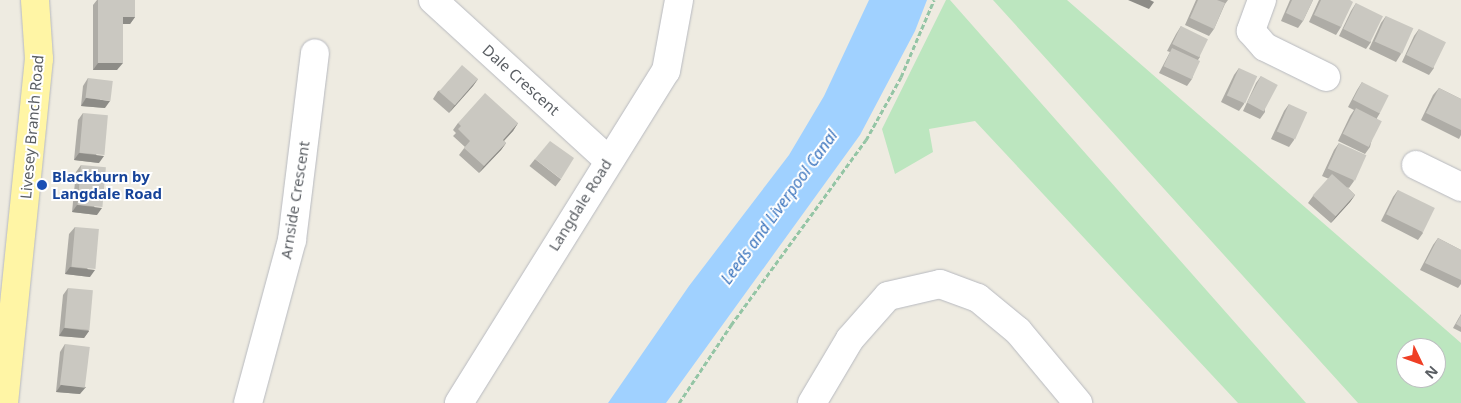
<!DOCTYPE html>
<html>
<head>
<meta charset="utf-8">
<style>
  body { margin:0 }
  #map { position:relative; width:1461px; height:403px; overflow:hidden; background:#eeebe1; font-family:"Noto Sans",sans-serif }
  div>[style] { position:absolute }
  .green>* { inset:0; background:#bce6bf }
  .water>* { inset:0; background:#a0d1ff }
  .path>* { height:3px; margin-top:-1.5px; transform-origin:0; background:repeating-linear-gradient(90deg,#94c5a5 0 5px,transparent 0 7.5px) }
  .roads { filter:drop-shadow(0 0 1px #b7b9bf) drop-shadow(0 0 1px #b7b9bf) }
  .minor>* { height:28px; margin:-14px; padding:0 14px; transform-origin:14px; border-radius:14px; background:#fff }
  .major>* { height:28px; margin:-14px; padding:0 14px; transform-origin:14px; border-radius:14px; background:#fff5a5 }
  .wall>* { inset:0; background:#aeaca6; transform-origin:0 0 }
  .shaded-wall>* { inset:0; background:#8d8c87 }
  .building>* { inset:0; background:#cac8c1; transform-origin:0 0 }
  .dots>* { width:14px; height:14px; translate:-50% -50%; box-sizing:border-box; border:2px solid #fff; border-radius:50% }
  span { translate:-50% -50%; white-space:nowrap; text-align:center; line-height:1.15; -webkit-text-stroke:4px #fff; paint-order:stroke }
  .street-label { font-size:15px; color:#5a5e63 }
  .transit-label { font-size:15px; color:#164399; font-weight:700 }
  .left { translate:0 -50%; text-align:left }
  .water-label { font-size:16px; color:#3c75be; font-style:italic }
  .north { position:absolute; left:1396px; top:338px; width:50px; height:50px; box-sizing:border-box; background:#fff; border:1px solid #bdbfc1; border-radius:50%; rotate:132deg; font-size:14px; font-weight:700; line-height:20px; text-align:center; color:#5a5e63 }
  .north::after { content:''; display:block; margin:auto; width:18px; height:22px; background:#ef3f25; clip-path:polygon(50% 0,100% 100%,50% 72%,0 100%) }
</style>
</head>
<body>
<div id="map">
  <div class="green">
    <div style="clip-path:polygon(946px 0,950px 0,1306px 403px,1238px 403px,975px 121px,929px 129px,933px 152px,895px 174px,882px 129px)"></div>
    <div style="clip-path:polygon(evenodd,993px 0,1067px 0,1461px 343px,1461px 403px,1358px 403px,993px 0,1406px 348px,1436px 348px,1436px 378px,1406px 378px,1406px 348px)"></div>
  </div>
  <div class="water">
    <div style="clip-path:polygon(869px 0,927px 0,915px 31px,860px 135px,666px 403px,608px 403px,689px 286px,789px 155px,824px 96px)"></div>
  </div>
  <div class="path">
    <div style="left:679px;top:403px;width:94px;rotate:-56.3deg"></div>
    <div style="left:731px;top:325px;width:229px;rotate:-53.9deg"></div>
    <div style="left:866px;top:140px;width:72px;rotate:-60.9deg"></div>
    <div style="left:901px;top:77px;width:84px;rotate:-66.8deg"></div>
  </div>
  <div class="roads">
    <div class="minor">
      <div style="left:433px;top:0;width:237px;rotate:42.4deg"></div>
      <div style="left:1262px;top:0;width:33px;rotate:110deg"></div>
      <div style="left:1251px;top:31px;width:21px;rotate:49deg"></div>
      <div style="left:1265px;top:47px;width:68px;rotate:26.2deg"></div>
      <div style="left:1416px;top:165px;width:50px;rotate:26.1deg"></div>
      <div style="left:248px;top:403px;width:169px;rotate:-74.9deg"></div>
      <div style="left:292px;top:240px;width:188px;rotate:-83deg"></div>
      <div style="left:459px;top:403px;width:391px;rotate:-58.1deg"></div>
      <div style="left:666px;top:71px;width:72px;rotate:-79.6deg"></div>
      <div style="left:812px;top:403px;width:74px;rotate:-59.3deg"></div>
      <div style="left:850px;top:339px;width:57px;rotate:-48.5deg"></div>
      <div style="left:888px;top:296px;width:53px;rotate:-13deg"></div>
      <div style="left:940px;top:284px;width:40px;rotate:20.2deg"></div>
      <div style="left:978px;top:298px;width:52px;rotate:39.5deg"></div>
      <div style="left:1018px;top:331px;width:94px;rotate:50.2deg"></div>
    </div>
    <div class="major">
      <div style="left:4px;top:403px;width:346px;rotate:-84.2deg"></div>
      <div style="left:39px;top:59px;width:59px;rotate:-93.9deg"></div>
    </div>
  </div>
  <div class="wall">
    <div style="clip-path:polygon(97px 0,135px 0,135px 17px,130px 24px,123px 24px,117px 70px,93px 70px,93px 5px)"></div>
    <div style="clip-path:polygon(1196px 0,1228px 0,1225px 4px,1214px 29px,1209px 36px,1185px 25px)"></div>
    <div style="clip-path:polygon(1290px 0,1313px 0,1303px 21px,1298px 28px,1281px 21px)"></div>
    <div style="clip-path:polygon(1319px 0,1350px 0,1341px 27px,1336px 35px,1309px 22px)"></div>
    <div style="clip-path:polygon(1356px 3px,1371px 42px,1366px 49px,1339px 36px,1351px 11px)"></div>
    <div style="clip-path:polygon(1386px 16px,1401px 54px,1396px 62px,1369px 49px,1381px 23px)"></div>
    <div style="clip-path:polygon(1181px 26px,1200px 57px,1198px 60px,1192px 79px,1187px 86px,1159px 73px,1170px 52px,1167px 51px,1176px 34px)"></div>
    <div style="clip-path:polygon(1419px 29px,1434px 68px,1429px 75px,1402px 62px,1414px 36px)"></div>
    <div style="clip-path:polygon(1239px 68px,1244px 104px,1239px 111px,1221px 102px,1234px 75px)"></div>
    <div style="clip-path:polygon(1261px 76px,1265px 112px,1260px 119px,1243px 111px,1256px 83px)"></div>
    <div style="clip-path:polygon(88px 78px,105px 108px,81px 106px,83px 86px)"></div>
    <div style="clip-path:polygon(478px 79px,473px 86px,449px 113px,433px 99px,438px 91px)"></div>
    <div style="clip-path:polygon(1362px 82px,1380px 113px,1377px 118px,1370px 147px,1365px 154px,1338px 141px,1350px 116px,1354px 110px,1348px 107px,1357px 90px)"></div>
    <div style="clip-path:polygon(1439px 88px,1461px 99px,1461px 135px,1459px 139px,1421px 120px,1433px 95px)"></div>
    <div style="clip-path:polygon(1289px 104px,1294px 140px,1289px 147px,1271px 139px,1284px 111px)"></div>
    <div style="clip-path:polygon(83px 113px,99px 163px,74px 160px,78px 120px)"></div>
    <div style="clip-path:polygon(458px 123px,518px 123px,513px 131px,504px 141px,506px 143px,501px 150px,479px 173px,459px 155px,465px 147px,453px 136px,456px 133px,453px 130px)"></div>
    <div style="clip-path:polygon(1339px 143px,1354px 181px,1349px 188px,1347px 187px,1355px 195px,1350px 202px,1331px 223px,1308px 203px,1313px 196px,1329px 179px,1322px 176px,1334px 150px)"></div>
    <div style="left:535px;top:159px;width:33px;height:9px;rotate:38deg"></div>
    <div style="clip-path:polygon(81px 165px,97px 215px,72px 212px,76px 172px)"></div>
    <div style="clip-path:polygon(1398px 190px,1423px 233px,1418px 240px,1381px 221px,1393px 197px)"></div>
    <div style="clip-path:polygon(75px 227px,90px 277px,65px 274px,69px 234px)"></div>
    <div style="clip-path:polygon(1438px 238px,1461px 250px,1461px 284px,1458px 288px,1420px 270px,1433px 245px)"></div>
    <div style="clip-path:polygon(68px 288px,89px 331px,84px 338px,59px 336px,63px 295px)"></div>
    <div style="clip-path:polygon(1461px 314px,1461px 332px,1453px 328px)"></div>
    <div style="clip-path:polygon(65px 344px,80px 394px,56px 392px,60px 352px)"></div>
  </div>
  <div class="shaded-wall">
    <div style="clip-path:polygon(1128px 0,1150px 0,1154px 2px,1149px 9px)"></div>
    <div style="clip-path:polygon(123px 17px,135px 17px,130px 24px,118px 24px)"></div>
    <div style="clip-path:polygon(98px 63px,123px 63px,117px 70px,93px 70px)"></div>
    <div style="clip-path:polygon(478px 79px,473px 86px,449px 113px,454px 106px)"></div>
    <div style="clip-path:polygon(86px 98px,110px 101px,105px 108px,81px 106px)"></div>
    <div style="clip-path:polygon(518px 123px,513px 131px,498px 147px,503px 140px)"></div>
    <div style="clip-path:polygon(506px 143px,501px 150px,479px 173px,484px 166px)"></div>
    <div style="clip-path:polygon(79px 153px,104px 156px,99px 163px,74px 160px)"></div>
    <div style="clip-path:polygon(1355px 195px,1350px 202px,1331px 223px,1336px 216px)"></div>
    <div style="clip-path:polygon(77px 205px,102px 208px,97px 215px,72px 212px)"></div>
    <div style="clip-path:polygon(70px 267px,95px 270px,90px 277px,65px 274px)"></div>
    <div style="clip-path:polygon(64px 328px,89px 331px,84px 338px,59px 336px)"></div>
    <div style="clip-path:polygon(61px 385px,86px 387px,80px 394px,56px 392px)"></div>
  </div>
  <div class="building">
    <div style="clip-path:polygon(98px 0,135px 0,135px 17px,123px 17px,123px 63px,98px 63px)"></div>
    <div style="clip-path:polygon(1198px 0,1217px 0,1225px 3px,1214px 29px,1190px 18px)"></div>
    <div style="clip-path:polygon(1292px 0,1313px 0,1303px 21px,1286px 13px)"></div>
    <div style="clip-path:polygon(1321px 0,1350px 0,1353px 2px,1341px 27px,1314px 15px)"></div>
    <div style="left:1356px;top:3px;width:30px;height:29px;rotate:26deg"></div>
    <div style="left:1386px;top:16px;width:30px;height:28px;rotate:24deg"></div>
    <div style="left:1181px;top:26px;width:30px;height:20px;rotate:26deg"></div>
    <div style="left:1419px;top:29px;width:30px;height:29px;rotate:26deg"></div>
    <div style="left:1172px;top:48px;width:31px;height:20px;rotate:25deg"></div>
    <div style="left:462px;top:65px;width:21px;height:35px;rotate:41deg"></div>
    <div style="left:1239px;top:68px;width:20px;height:30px;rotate:24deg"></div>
    <div style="left:1261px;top:76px;width:19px;height:30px;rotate:28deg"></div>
    <div style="left:88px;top:78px;width:25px;height:20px;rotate:7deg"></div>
    <div style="left:1362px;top:82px;width:30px;height:20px;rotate:27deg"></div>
    <div style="clip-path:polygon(1439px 88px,1461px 99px,1461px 130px,1426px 113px)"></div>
    <div style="clip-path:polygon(485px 93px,518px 123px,503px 140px,506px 143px,484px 166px,464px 148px,470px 141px,458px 129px,461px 126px,458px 123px)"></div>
    <div style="left:1289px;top:104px;width:20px;height:30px;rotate:24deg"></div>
    <div style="left:1356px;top:108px;width:29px;height:29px;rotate:27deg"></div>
    <div style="left:83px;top:113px;width:25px;height:40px;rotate:5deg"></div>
    <div style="clip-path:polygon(550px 141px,574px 158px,561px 179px,535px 159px)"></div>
    <div style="left:1339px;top:143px;width:30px;height:28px;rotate:24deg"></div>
    <div style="left:81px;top:165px;width:25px;height:40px;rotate:5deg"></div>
    <div style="left:1332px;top:174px;width:31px;height:29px;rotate:42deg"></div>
    <div style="left:1398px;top:190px;width:41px;height:27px;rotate:26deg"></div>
    <div style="left:75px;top:227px;width:24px;height:40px;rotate:5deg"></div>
    <div style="clip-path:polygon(1438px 238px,1461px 250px,1461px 280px,1425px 263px)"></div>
    <div style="left:68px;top:288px;width:25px;height:40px;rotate:5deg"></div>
    <div style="clip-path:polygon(1461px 315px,1461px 327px,1456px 324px)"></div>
    <div style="left:65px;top:344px;width:25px;height:41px;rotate:7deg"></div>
  </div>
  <div class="dots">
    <div style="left:42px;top:185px;background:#1a4fb4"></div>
  </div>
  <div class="street-label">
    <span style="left:521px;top:80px;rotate:42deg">Dale Crescent</span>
    <span style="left:32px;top:127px;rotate:-85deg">Livesey Branch Road</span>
    <span style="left:295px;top:200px;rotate:-81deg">Arnside Crescent</span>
    <span style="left:580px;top:205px;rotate:-58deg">Langdale Road</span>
  </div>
  <div class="transit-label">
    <span class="left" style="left:52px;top:185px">Blackburn by<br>Langdale Road</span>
  </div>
  <div class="water-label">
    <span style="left:779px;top:207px;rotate:-54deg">Leeds and Liverpool Canal</span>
  </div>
  <div class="north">N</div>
</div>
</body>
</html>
